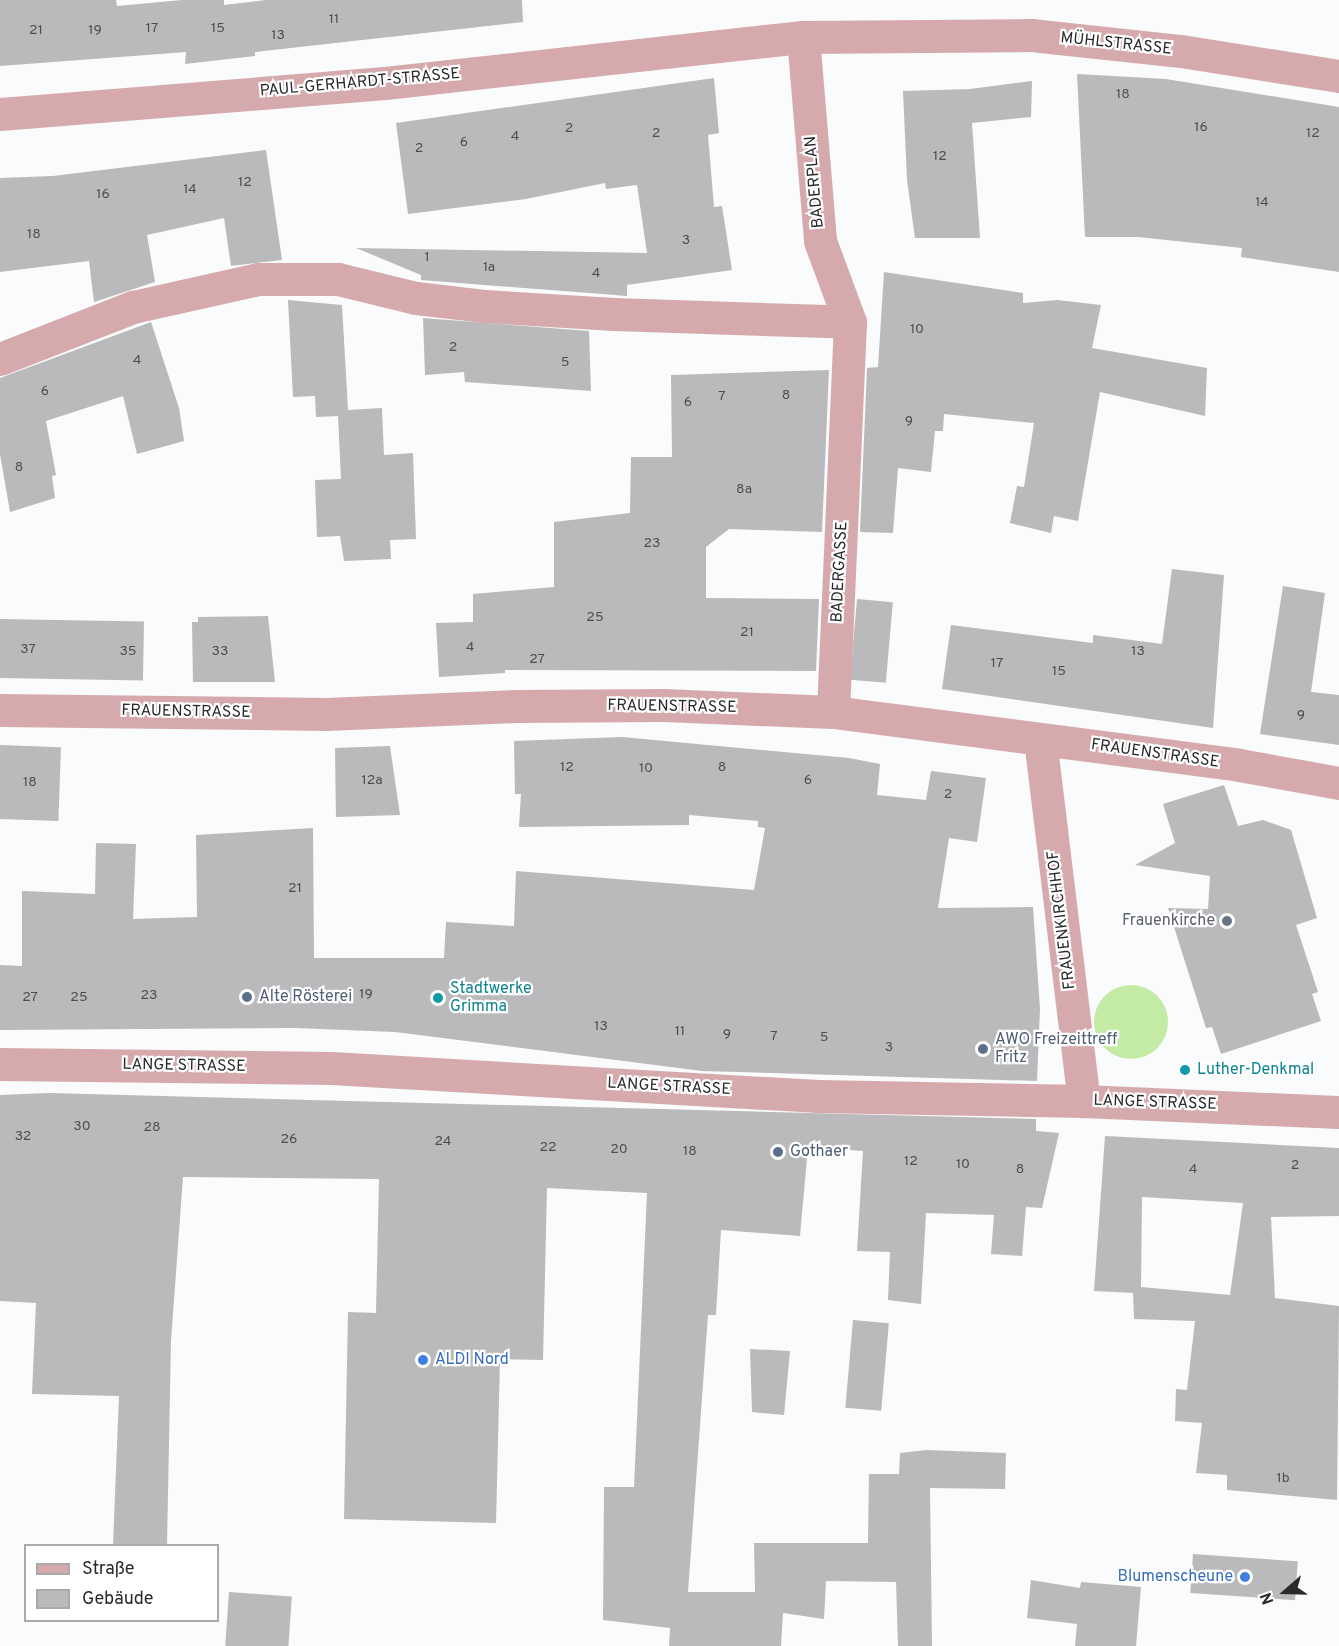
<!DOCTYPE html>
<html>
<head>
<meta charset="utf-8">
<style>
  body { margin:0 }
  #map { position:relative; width:1339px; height:1646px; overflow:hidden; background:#f9fbfc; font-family:Overpass,sans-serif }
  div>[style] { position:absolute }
  .green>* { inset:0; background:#c4eba6 }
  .round { border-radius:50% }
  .building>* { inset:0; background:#bab9bb; transform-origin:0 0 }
  .street>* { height:33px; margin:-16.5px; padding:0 16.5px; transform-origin:16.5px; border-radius:16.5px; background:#d6aaad }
  .dots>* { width:16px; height:16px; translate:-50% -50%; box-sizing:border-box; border:3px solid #fff; border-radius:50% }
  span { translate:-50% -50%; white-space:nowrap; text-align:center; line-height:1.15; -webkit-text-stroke:4.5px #fff; paint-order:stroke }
  .number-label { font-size:14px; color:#4d4e4f }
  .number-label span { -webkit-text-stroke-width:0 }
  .street-label { font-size:16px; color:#292a2b }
  .worship-label { font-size:16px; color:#5b616d }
  .right { translate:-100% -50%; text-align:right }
  .culture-label { font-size:16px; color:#0d838f }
  .left { translate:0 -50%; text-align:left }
  .service-label { font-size:16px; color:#4e5e75 }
  .shop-label { font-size:16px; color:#366cbe }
  .legend { position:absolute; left:24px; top:1544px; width:195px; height:78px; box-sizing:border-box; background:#fff; border:2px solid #a9aaaa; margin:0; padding:8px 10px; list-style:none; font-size:18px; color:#292a2b }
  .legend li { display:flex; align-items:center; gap:12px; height:30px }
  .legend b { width:30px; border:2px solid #a9aaaa }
  .north { position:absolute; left:1255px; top:1562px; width:60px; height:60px; -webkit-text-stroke:4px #fff; paint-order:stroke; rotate:250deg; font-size:16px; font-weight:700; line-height:24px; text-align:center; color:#292a2b }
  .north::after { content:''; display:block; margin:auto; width:21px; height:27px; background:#292a2b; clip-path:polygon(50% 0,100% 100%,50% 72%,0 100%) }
</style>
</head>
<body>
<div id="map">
  <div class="green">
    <div class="round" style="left:1094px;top:985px;width:74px;height:74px"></div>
  </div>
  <div class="building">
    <div style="clip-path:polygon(0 0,116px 0,117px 6px,182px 0,224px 0,224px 5px,266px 0,522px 0,523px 22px,255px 52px,255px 56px,185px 64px,186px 52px,0 66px)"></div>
    <div style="clip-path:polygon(1077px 74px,1166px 79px,1339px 107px,1339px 272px,1241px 257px,1242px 248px,1138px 237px,1085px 237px)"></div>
    <div style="clip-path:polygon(714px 78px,719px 133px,708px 135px,714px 207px,722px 206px,732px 270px,627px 285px,627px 296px,615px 295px,421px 280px,421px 275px,356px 248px,647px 253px,637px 185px,606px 189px,605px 183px,526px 199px,408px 214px,396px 123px)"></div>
    <div style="clip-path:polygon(1032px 81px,1031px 117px,972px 123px,980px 238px,915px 238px,907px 180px,903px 91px,970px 89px)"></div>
    <div style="clip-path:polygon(266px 150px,282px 260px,231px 266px,224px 218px,147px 235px,155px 282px,94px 302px,89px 261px,0 272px,0 178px,53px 176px)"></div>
    <div style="clip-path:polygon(884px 272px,1023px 293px,1023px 303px,1057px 300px,1101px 305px,1092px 348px,1207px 368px,1205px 416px,1100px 392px,1078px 521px,1054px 516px,1051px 533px,1010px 523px,1017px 486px,1024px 487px,1034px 423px,944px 414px,943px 431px,935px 431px,931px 472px,898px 468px,893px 533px,860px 532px,867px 368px,878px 367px)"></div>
    <div style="clip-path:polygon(288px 300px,342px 305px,348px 410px,382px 408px,384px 455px,413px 453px,416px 539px,390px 540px,391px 559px,344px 561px,340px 536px,317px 537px,315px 480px,341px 479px,338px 416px,316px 417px,315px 396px,293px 397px)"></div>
    <div style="clip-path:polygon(423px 318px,589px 331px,591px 391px,465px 382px,464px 372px,425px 375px)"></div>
    <div style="clip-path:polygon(151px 322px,179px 408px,184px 441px,137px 454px,123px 396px,46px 421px,56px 475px,52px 476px,55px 498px,10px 512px,0 454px,0 378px)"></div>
    <div style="clip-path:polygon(829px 370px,822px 532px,729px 529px,706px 547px,706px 598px,819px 599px,816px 671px,505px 670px,505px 673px,439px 677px,436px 623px,473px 622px,473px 594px,554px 587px,554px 522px,630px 513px,631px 457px,672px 457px,671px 375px)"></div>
    <div style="clip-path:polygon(1172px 569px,1224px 575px,1213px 728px,942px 689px,951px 625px,1093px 643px,1093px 635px,1162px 644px)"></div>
    <div style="clip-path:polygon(1283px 586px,1325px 593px,1311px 692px,1339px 695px,1339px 745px,1260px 734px)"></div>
    <div style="left:857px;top:599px;width:36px;height:81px;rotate:5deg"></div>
    <div style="clip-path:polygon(268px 616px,275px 682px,193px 682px,192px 622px,198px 622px,198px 617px)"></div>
    <div style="left:0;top:619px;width:144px;height:59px;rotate:1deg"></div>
    <div style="clip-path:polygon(622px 737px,849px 758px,880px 764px,877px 795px,926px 800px,931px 771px,986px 778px,977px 842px,949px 838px,938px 908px,1033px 907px,1040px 1009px,1037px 1081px,702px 1071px,395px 1032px,295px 1028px,0 1030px,0 965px,22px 966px,22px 891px,95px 894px,96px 843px,136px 844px,133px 919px,197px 917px,196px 835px,313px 828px,314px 958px,444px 958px,446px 922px,514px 926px,516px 871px,754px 890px,765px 828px,758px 827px,758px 821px,689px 815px,689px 825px,519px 827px,521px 794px,515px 794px,514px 741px)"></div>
    <div style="left:0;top:745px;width:61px;height:74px;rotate:2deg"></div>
    <div style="clip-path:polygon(390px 746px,400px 815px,336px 817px,335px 748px)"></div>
    <div style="clip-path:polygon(1224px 785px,1238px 826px,1263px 820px,1291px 830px,1317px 918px,1296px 925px,1318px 992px,1312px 994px,1321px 1021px,1221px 1054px,1212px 1027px,1206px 1028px,1168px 908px,1208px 909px,1210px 876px,1135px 865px,1175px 843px,1163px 804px)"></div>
    <div style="clip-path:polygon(49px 1093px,1036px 1119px,1036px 1131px,1059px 1133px,1042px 1208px,1026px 1207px,1022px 1256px,991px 1254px,994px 1215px,926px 1213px,921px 1304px,888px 1300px,890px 1252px,857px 1251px,863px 1151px,808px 1147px,800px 1236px,721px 1230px,716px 1315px,708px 1315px,688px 1592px,755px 1592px,754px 1543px,868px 1543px,869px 1474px,899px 1474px,900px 1453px,927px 1450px,1006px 1453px,1005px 1489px,930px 1488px,932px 1646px,898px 1646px,896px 1582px,826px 1581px,824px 1619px,783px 1613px,781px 1646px,669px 1646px,670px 1628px,603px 1620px,604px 1487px,634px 1487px,647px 1193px,547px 1188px,543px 1360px,500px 1359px,496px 1523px,344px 1519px,348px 1312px,376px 1313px,379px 1179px,183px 1177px,171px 1341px,167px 1545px,113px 1545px,119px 1396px,32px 1394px,36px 1303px,0 1301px,0 1095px)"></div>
    <div style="clip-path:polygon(evenodd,1105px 1136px,1339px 1148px,1339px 1216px,1271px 1217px,1275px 1298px,1339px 1306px,1337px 1500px,1227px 1490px,1227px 1475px,1196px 1473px,1202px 1423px,1175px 1421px,1176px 1389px,1187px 1390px,1195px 1321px,1134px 1319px,1133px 1293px,1094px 1291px,1105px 1136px,1142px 1197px,1243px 1203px,1230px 1295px,1141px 1287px,1142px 1197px)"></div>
    <div style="left:853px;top:1320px;width:36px;height:88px;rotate:5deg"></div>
    <div style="clip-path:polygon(750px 1349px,790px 1351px,784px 1415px,752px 1412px)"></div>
    <div style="left:1193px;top:1554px;width:105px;height:39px;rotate:4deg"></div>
    <div style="clip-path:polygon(1031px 1580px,1080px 1588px,1081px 1582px,1141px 1587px,1136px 1646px,1075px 1646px,1077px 1624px,1027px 1618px)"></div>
    <div style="left:229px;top:1592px;width:63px;height:54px;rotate:4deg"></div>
  </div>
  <div class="street">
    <div style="left:803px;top:37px;width:205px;rotate:85.2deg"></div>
    <div style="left:820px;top:241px;width:86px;rotate:69.7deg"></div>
    <div style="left:850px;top:322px;width:390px;rotate:92.5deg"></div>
    <div style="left:0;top:114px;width:386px;rotate:-4.6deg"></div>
    <div style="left:385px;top:83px;width:421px;rotate:-6.3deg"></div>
    <div style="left:803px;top:37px;width:228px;rotate:-0.5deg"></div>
    <div style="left:1031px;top:35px;width:151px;rotate:6.1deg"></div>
    <div style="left:1181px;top:51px;width:160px;rotate:9deg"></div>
    <div style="left:0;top:359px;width:143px;rotate:-21.4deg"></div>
    <div style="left:133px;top:307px;width:128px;rotate:-12.6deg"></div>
    <div style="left:258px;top:279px;width:80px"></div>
    <div style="left:338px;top:279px;width:80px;rotate:13.7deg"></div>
    <div style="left:416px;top:298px;width:68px;rotate:6.7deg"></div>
    <div style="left:484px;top:306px;width:130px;rotate:3.5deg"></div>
    <div style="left:614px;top:314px;width:236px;rotate:1.9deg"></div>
    <div style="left:0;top:710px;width:326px;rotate:0.7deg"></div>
    <div style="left:326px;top:714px;width:189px;rotate:-2.4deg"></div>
    <div style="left:515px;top:706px;width:149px;rotate:-0.4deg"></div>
    <div style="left:664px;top:705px;width:169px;rotate:2.4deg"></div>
    <div style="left:833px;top:712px;width:409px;rotate:7.4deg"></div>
    <div style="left:1239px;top:765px;width:102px;rotate:10.2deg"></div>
    <div style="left:1040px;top:739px;width:365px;rotate:83.1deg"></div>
    <div style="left:0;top:1064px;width:331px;rotate:0.7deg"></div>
    <div style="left:331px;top:1068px;width:488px;rotate:3.3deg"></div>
    <div style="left:818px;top:1096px;width:266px;rotate:1.1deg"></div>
    <div style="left:1084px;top:1101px;width:255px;rotate:2.5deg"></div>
  </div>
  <div class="dots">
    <div style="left:1227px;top:921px;background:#6b7280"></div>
    <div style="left:247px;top:997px;background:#5c6f8a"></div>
    <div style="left:438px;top:998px;background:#0f9aa8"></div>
    <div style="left:983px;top:1049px;background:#5c6f8a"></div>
    <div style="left:1185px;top:1070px;background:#0f9aa8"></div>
    <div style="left:778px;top:1152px;background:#5c6f8a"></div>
    <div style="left:423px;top:1360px;background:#3f7fe0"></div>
    <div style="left:1245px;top:1577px;background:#3f7fe0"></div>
  </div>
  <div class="number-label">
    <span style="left:334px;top:20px">11</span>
    <span style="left:152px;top:29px">17</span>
    <span style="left:218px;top:29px">15</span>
    <span style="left:36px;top:31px">21</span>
    <span style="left:95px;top:31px">19</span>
    <span style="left:278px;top:36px">13</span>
    <span style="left:1123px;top:95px">18</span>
    <span style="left:1201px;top:128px">16</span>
    <span style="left:569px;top:129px">2</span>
    <span style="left:656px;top:134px">2</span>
    <span style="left:1313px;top:134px">12</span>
    <span style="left:515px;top:137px">4</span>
    <span style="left:464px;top:143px">6</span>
    <span style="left:419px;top:149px">2</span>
    <span style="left:940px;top:157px">12</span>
    <span style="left:245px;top:183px">12</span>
    <span style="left:190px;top:190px">14</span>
    <span style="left:103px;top:195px">16</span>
    <span style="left:1262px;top:203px">14</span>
    <span style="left:34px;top:235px">18</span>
    <span style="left:686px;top:241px">3</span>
    <span style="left:427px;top:258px">1</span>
    <span style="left:489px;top:268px">1a</span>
    <span style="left:596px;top:274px">4</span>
    <span style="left:917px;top:330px">10</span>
    <span style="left:453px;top:348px">2</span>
    <span style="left:137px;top:361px">4</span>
    <span style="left:565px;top:363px">5</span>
    <span style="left:45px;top:392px">6</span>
    <span style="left:786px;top:396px">8</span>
    <span style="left:722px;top:397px">7</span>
    <span style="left:688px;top:403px">6</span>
    <span style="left:909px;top:422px">9</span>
    <span style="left:19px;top:468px">8</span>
    <span style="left:744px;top:490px">8a</span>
    <span style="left:652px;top:544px">23</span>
    <span style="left:595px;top:618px">25</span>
    <span style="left:747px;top:633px">21</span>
    <span style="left:470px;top:648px">4</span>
    <span style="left:28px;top:650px">37</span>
    <span style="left:128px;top:652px">35</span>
    <span style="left:220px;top:652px">33</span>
    <span style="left:1138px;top:652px">13</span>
    <span style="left:537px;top:660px">27</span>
    <span style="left:997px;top:664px">17</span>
    <span style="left:1059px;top:672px">15</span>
    <span style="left:1301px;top:716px">9</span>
    <span style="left:567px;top:768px">12</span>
    <span style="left:722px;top:768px">8</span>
    <span style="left:646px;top:769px">10</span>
    <span style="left:372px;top:781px">12a</span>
    <span style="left:808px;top:781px">6</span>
    <span style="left:30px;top:783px">18</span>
    <span style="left:948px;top:795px">2</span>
    <span style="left:295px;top:889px">21</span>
    <span style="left:366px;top:995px">19</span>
    <span style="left:149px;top:996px">23</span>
    <span style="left:30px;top:998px">27</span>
    <span style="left:79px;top:998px">25</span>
    <span style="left:601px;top:1027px">13</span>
    <span style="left:680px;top:1032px">11</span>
    <span style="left:727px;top:1035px">9</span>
    <span style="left:774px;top:1037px">7</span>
    <span style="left:824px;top:1038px">5</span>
    <span style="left:889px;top:1048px">3</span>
    <span style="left:82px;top:1127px">30</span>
    <span style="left:152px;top:1128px">28</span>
    <span style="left:23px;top:1137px">32</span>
    <span style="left:289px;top:1140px">26</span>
    <span style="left:443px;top:1142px">24</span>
    <span style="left:548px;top:1148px">22</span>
    <span style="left:619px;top:1150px">20</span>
    <span style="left:690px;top:1152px">18</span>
    <span style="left:911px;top:1162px">12</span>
    <span style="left:963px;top:1165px">10</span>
    <span style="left:1295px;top:1166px">2</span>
    <span style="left:1020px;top:1170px">8</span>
    <span style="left:1193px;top:1170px">4</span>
    <span style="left:1283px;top:1479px">1b</span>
  </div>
  <div class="street-label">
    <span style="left:1116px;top:44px;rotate:6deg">MÜHLSTRASSE</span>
    <span style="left:360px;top:83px;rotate:-5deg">PAUL-GERHARDT-STRASSE</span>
    <span style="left:815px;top:182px;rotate:-95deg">BADERPLAN</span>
    <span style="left:840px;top:572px;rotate:-87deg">BADERGASSE</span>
    <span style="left:672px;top:707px;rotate:1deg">FRAUENSTRASSE</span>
    <span style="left:186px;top:712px;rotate:1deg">FRAUENSTRASSE</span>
    <span style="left:1155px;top:754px;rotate:8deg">FRAUENSTRASSE</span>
    <span style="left:1062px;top:920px;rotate:-97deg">FRAUENKIRCHHOF</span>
    <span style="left:184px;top:1066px;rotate:1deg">LANGE STRASSE</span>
    <span style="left:669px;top:1087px;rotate:3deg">LANGE STRASSE</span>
    <span style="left:1155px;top:1103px;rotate:2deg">LANGE STRASSE</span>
  </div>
  <div class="worship-label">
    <span class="right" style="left:1215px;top:921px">Frauenkirche</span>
  </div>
  <div class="culture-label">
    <span class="left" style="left:450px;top:998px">Stadtwerke<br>Grimma</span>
    <span class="left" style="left:1197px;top:1070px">Luther-Denkmal</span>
  </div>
  <div class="service-label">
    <span class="left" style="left:259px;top:997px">Alte Rösterei</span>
    <span class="left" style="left:995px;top:1049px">AWO Freizeittreff<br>Fritz</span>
    <span class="left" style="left:790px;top:1152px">Gothaer</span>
  </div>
  <div class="shop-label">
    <span class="left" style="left:435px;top:1360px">ALDI Nord</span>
    <span class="right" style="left:1233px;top:1577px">Blumenscheune</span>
  </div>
  <ul class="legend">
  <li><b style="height:8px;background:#d6aaad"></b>Straße</li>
  <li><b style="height:16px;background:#bab9bb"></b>Gebäude</li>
  </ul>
  <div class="north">N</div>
</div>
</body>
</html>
